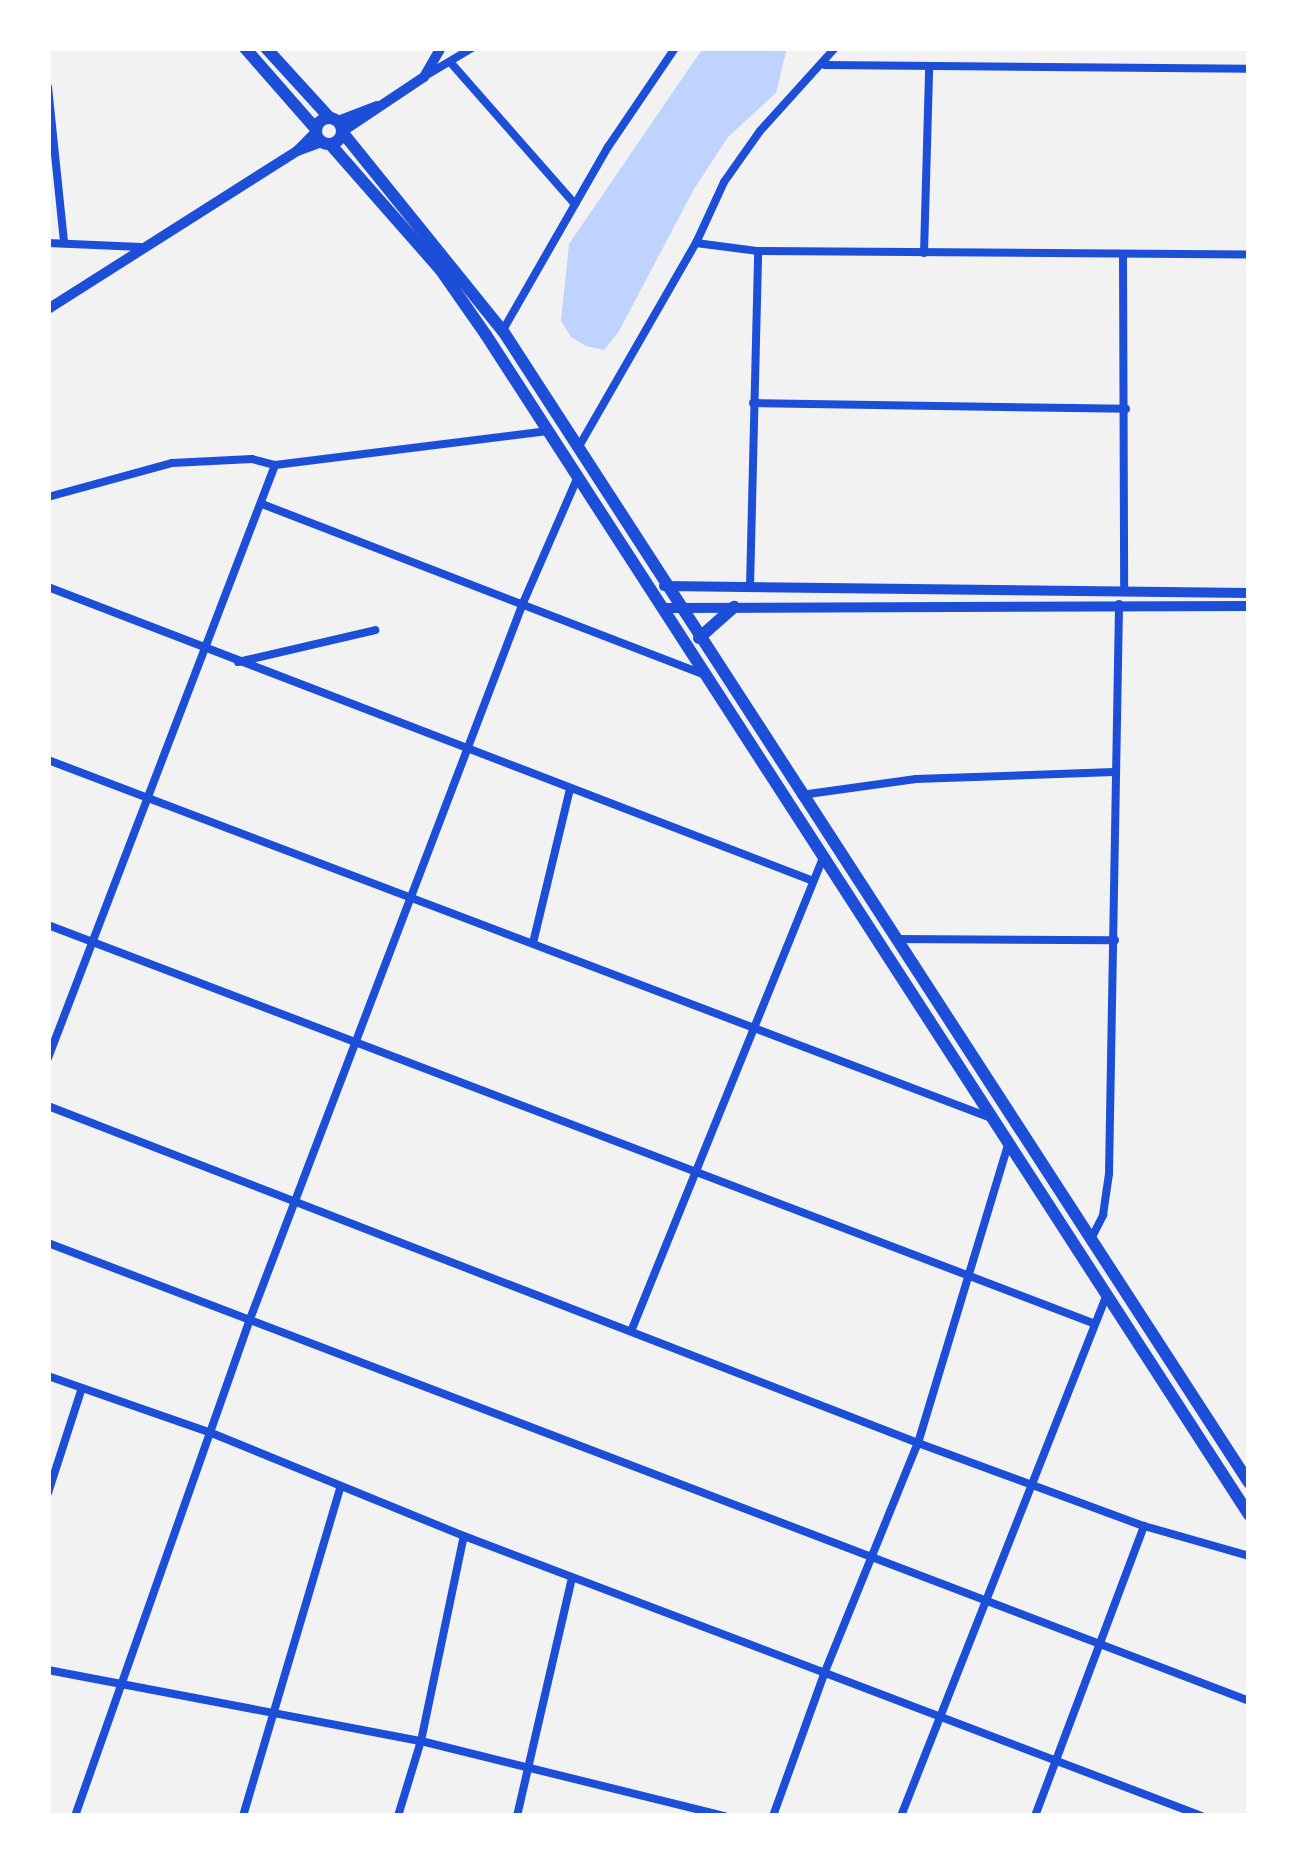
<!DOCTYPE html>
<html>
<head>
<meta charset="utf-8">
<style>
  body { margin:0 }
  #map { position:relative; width:1297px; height:1864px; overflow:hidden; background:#f2f2f2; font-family:Ubuntu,sans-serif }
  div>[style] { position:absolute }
  .water>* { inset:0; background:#bfd3fe }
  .minor>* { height:8px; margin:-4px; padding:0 4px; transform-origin:4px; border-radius:4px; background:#1d4ed8 }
  .tertiary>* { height:10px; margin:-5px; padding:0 5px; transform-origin:5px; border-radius:5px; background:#1d4ed8 }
  .secondary>* { height:12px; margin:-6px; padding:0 6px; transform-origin:6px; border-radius:6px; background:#1d4ed8 }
  .secondary>.ring { margin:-6px; padding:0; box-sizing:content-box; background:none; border:12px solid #1d4ed8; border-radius:50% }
  span { translate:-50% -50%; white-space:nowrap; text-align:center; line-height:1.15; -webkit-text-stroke:10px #fff; paint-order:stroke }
  .frame { position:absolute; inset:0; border:51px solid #fff; pointer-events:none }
</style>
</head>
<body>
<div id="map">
  <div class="water">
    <div style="clip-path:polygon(703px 48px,787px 48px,776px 93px,728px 137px,694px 189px,619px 331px,604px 350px,586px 346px,571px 337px,561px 321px,569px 244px)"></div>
  </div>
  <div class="minor">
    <div style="left:451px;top:63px;width:188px;rotate:48.7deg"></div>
    <div style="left:825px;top:65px;width:424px;rotate:0.5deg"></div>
    <div style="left:425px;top:76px;width:55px;rotate:-30.8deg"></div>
    <div style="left:48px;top:87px;width:157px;rotate:84.1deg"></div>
    <div style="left:48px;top:243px;width:93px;rotate:2.5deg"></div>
    <div style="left:696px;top:243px;width:63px;rotate:7.4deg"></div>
    <div style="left:758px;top:251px;width:491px;rotate:0.4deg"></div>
    <div style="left:924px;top:253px;width:184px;rotate:-88.4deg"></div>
    <div style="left:1123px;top:255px;width:336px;rotate:89.8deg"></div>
    <div style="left:503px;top:330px;width:211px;rotate:-60.2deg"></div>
    <div style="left:608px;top:147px;width:120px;rotate:-55.9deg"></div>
    <div style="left:753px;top:403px;width:373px;rotate:0.9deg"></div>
    <div style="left:578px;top:448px;width:237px;rotate:-60.1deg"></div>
    <div style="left:696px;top:243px;width:67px;rotate:-65.3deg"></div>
    <div style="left:724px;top:182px;width:62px;rotate:-54.8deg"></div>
    <div style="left:760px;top:131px;width:112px;rotate:-47.9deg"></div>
    <div style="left:48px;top:497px;width:129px;rotate:-15.3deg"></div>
    <div style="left:172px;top:463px;width:80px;rotate:-2.9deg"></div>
    <div style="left:252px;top:459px;width:24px;rotate:15deg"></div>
    <div style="left:275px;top:465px;width:275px;rotate:-7.1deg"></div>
    <div style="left:262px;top:504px;width:473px;rotate:21.1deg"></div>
    <div style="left:48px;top:587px;width:817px;rotate:21.01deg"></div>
    <div style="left:750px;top:587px;width:336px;rotate:-88.6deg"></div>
    <div style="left:238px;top:662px;width:141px;rotate:-13.1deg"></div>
    <div style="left:48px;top:760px;width:1006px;rotate:20.78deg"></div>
    <div style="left:801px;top:795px;width:116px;rotate:-7.9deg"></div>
    <div style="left:916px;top:779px;width:198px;rotate:-2deg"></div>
    <div style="left:48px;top:925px;width:1118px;rotate:20.85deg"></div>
    <div style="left:895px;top:939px;width:220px;rotate:0.3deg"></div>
    <div style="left:533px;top:943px;width:158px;rotate:-76.5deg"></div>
    <div style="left:48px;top:1058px;width:635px;rotate:-69.05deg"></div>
    <div style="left:48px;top:1106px;width:933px;rotate:21.17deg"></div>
    <div style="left:918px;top:1443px;width:241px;rotate:20.2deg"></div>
    <div style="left:1144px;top:1526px;width:109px;rotate:15.9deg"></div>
    <div style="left:1091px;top:1239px;width:27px;rotate:-63deg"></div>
    <div style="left:1103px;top:1215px;width:41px;rotate:-81.7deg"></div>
    <div style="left:1109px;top:1174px;width:570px;rotate:-88.99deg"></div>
    <div style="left:48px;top:1243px;width:1285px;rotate:20.87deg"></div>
    <div style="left:632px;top:1329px;width:508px;rotate:-67.93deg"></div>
    <div style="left:48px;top:1376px;width:170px;rotate:19.2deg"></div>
    <div style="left:209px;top:1432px;width:275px;rotate:22.2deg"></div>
    <div style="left:464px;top:1536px;width:789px;rotate:20.78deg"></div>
    <div style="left:48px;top:1493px;width:110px;rotate:-72.1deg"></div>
    <div style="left:48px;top:1670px;width:380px;rotate:10.8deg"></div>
    <div style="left:421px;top:1741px;width:313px;rotate:13.9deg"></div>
    <div style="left:75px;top:1816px;width:527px;rotate:-70.6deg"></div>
    <div style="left:250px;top:1319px;width:766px;rotate:-69.13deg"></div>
    <div style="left:523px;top:603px;width:135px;rotate:-66.5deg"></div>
    <div style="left:243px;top:1816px;width:342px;rotate:-73.5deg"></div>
    <div style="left:398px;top:1816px;width:78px;rotate:-73deg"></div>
    <div style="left:421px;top:1741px;width:209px;rotate:-78.2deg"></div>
    <div style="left:517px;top:1816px;width:244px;rotate:-77deg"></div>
    <div style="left:773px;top:1816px;width:151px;rotate:-70.2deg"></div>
    <div style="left:824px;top:1674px;width:249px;rotate:-67.9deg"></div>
    <div style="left:918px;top:1443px;width:312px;rotate:-73.2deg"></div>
    <div style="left:901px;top:1816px;width:561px;rotate:-68.46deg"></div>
    <div style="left:1035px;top:1816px;width:310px;rotate:-69.4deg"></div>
  </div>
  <div class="tertiary">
    <div style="left:338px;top:121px;width:42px;rotate:-21deg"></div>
    <div style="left:343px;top:131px;width:97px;rotate:-33.7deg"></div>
    <div style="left:424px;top:77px;width:34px;rotate:-60deg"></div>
    <div style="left:297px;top:151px;width:27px;rotate:-20deg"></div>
    <div style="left:48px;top:309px;width:295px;rotate:-32.4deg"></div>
    <div style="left:297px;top:151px;width:27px;rotate:-45deg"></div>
    <div style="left:664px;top:586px;width:585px;rotate:0.69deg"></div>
    <div style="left:664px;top:608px;width:585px;rotate:-0.2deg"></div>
  </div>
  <div class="secondary">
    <div style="left:245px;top:48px;width:108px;rotate:48.8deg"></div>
    <div style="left:266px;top:48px;width:93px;rotate:47.6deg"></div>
    <div class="ring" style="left:316px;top:118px;width:14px;height:14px"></div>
    <div style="left:343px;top:133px;width:255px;rotate:51.1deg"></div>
    <div style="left:503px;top:331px;width:1372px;rotate:57.07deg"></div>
    <div style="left:330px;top:144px;width:167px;rotate:48.7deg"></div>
    <div style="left:440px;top:269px;width:80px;rotate:55.1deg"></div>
    <div style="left:486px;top:335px;width:1405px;rotate:57.11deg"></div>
    <div style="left:699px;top:638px;width:47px;rotate:-41.5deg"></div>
  </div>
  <div class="frame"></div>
</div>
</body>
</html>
